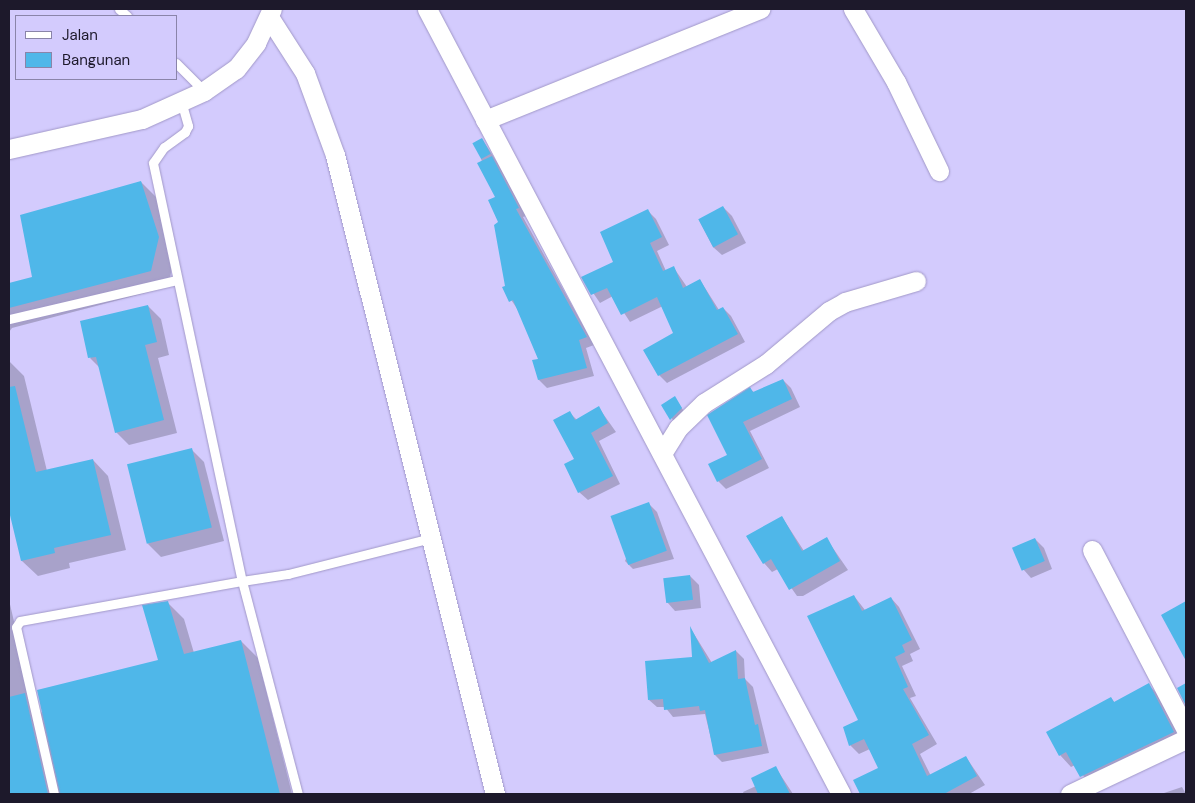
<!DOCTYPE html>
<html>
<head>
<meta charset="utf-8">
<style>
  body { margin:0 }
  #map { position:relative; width:1195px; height:803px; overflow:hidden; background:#d3cbfd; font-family:"DM Sans",sans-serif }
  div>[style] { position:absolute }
  .shadow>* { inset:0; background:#0003 }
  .building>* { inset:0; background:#4fb7e9; transform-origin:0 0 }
  .roads { filter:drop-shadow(0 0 1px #a198c8) drop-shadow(0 0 1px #a198c8) }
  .lane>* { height:9px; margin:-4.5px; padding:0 4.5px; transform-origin:4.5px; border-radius:4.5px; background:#fff }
  .street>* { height:19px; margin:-9.5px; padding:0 9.5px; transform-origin:9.5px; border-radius:9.5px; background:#fff }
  span { translate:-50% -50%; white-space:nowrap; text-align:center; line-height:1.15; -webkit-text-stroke:5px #d3cbfd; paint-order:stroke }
  .frame { position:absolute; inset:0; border:10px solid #1d192b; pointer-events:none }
  .legend { position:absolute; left:15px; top:15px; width:162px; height:65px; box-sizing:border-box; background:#d3cbfd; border:1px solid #8a84a9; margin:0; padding:6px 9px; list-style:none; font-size:15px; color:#1d192b }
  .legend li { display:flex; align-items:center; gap:10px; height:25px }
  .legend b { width:25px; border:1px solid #8a84a9 }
</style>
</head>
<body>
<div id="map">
  <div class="shadow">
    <div style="clip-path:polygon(482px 139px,499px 165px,526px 216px,523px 217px,594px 345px,586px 348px,594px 376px,547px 388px,539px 380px,534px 361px,540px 359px,518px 310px,503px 288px,506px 286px,496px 197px,481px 159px)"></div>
    <div style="clip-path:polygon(141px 182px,158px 199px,175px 254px,168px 287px,12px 328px,9px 332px,9px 284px,34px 278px)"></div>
    <div style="clip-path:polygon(723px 207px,732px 216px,746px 243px,722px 255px,713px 247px,699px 220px)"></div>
    <div style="clip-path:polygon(648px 211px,656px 219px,669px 245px,657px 251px,666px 271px,674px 268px,687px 287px,700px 280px,719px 310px,723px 308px,731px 316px,745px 342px,667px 383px,659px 375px,675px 333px,663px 306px,630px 322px,613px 296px,600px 303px,583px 278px,614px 262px)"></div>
    <div style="clip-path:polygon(148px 306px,161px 319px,169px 355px,158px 358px,177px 433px,129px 445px,116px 432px,100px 368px,90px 358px)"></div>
    <div style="clip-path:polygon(9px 361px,24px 376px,47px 471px,93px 460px,108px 476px,126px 550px,69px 563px,70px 568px,38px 576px,22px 561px,9px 505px)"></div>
    <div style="clip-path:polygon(783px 380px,791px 388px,800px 407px,750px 431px,769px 468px,726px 489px,718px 481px,750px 389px,755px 393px)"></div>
    <div style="clip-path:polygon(675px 398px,685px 413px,675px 423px,663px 405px)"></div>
    <div style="clip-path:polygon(599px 408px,616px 432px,599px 441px,620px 484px,588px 500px,579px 492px,570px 413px,577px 420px)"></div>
    <div style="clip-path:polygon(191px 449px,204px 462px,224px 541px,161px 557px,148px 544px)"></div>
    <div style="clip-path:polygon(649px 504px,657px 512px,674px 559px,633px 569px,625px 561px)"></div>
    <div style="clip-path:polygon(782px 517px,804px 551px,826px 538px,848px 570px,803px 596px,797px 596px,778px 569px,772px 572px,764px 563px)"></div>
    <div style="clip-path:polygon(1035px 539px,1044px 548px,1052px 569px,1031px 578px,1023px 569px)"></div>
    <div style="clip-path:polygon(690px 576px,699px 585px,701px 608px,675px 611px,667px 602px)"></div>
    <div style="clip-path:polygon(854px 596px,865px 610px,891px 598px,899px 607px,920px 649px,910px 654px,913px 661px,902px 666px,916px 696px,910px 698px,937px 744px,920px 754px,931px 776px,966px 757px,985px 785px,969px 794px,861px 794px,855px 781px,880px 768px,870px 749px,859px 754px,850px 745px,860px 720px)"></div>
    <div style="clip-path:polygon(9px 600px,33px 703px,43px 714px,160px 661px,167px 602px,184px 619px,194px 653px,241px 641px,258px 658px,292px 794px,9px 794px)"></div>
    <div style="clip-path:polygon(1186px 602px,1186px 659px,1162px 615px)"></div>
    <div style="clip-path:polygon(691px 629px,712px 663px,736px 651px,744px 659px,745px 679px,753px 687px,769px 753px,722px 762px,715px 755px,705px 714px,673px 717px,665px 707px,657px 707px,649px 700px,693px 658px)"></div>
    <div style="clip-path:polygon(1149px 685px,1160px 697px,1185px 744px,1093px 788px,1075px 765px,1071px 767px,1060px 755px,1111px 698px,1115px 703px)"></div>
    <div style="clip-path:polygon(776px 768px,793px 794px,744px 794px,743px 792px,756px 786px)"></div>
    <div style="clip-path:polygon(1182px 787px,1186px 794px,1161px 794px)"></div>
  </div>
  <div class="building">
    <div style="left:482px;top:138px;width:18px;height:11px;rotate:61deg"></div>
    <div style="clip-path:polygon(492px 156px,519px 208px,516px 209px,587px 337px,579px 340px,587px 368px,538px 380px,532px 360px,538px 359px,513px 300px,509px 302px,502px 287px,505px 286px,494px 225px,498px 222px,488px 200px,495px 197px,477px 163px)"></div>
    <div style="clip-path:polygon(141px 181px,159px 237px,151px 271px,9px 308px,9px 283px,32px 277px,20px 215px)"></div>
    <div style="left:723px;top:206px;width:32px;height:28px;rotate:62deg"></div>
    <div style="clip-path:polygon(648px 209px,662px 237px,650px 243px,663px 271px,674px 266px,683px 288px,700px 279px,717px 310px,723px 307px,738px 334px,658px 376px,643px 350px,673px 333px,657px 297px,621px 315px,607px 288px,591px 295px,581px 277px,613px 262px,600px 232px)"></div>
    <div style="clip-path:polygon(148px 305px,157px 342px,145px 345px,164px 420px,115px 433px,96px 357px,88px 358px,80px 321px)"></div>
    <div style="clip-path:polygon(783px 379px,792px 399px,743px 422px,762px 459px,717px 482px,708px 464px,727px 455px,707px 415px,750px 387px,753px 392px)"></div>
    <div style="clip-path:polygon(15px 386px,36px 472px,93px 459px,111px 535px,54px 548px,55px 553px,21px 561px,9px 511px,9px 387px)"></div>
    <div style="clip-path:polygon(675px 396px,682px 408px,670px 420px,661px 405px)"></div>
    <div style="clip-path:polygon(599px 406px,608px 423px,591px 433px,613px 476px,578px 493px,564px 464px,574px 459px,553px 420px,570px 411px,575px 420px)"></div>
    <div style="left:192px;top:448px;width:82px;height:67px;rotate:76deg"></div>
    <div style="left:649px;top:502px;width:52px;height:41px;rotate:70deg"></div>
    <div style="clip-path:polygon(782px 516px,802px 551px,827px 537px,840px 561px,789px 590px,771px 559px,763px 564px,746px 536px)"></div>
    <div style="left:1035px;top:538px;width:25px;height:25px;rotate:67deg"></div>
    <div style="left:690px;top:575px;width:25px;height:27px;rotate:83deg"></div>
    <div style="clip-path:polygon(854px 595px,862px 611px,891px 597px,912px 640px,902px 645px,905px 652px,895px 657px,908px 687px,903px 689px,929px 735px,912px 744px,927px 776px,966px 756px,977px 776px,944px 794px,860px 794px,853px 780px,878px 768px,864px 739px,849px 746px,843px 727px,858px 720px,807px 616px)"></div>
    <div style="clip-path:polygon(168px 601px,184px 654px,241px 640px,280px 794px,60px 794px,37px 690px,158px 660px,142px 605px)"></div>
    <div style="clip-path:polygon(1186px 601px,1186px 661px,1161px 615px)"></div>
    <div style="clip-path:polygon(690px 626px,709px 663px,736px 650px,738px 679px,745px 678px,755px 725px,758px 724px,762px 746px,714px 755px,705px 710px,700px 711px,699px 706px,664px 710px,663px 699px,648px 700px,645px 661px,692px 657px)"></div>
    <div style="clip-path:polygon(1149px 683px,1174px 732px,1080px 777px,1066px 752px,1059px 756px,1046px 732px,1111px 697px,1114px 702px)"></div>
    <div style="clip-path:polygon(1186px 683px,1186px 706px,1177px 688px)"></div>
    <div style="clip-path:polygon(25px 693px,48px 794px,9px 794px,9px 697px)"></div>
    <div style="clip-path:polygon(776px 766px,790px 794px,758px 794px,751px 778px)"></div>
  </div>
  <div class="roads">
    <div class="lane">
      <div style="left:119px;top:9px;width:11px;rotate:41deg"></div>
      <div style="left:176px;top:63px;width:40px;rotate:45deg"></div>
      <div style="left:181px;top:101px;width:26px;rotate:74deg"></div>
      <div style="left:188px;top:126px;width:7px;rotate:117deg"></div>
      <div style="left:185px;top:132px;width:26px;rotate:144deg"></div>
      <div style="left:164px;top:147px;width:19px;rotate:125deg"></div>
      <div style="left:153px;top:163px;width:427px;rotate:78deg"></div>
      <div style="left:242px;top:581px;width:47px;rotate:-8.7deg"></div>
      <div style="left:288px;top:574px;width:147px;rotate:-14.1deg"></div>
      <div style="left:9px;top:319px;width:172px;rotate:-13.1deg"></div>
      <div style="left:54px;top:794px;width:171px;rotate:-102.8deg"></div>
      <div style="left:16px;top:627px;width:7px;rotate:-56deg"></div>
      <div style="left:20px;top:621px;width:226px;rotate:-10.2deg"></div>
      <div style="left:242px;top:581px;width:220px;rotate:75.3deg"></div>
    </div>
    <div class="street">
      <div style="left:427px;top:9px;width:887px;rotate:62.19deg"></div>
      <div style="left:853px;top:9px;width:85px;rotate:59.5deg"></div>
      <div style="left:896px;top:82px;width:99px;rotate:64.2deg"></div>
      <div style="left:269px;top:17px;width:67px;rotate:57.3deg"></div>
      <div style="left:305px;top:73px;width:87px;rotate:69.9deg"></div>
      <div style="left:335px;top:155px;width:659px;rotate:75.94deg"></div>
      <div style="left:485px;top:120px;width:297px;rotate:-22deg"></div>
      <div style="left:9px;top:149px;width:136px;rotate:-12.7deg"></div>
      <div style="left:142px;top:119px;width:68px;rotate:-24.3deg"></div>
      <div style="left:204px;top:91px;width:39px;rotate:-35deg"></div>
      <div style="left:236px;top:69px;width:33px;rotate:-52deg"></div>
      <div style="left:256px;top:43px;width:38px;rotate:-65deg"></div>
      <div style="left:663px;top:452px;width:28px;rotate:-58deg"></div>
      <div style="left:678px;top:428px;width:36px;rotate:-44deg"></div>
      <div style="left:704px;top:403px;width:73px;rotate:-32.2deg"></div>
      <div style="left:766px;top:364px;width:82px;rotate:-40.1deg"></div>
      <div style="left:829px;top:311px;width:18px;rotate:-29deg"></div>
      <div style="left:845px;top:302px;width:74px;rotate:-16.5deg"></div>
      <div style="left:1092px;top:550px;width:203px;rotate:62.4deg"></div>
      <div style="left:1070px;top:794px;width:128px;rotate:-25.4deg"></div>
    </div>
  </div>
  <div class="frame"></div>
  <ul class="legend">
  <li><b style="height:6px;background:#fff"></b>Jalan</li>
  <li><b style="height:14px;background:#4fb7e9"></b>Bangunan</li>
  </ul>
</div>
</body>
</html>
